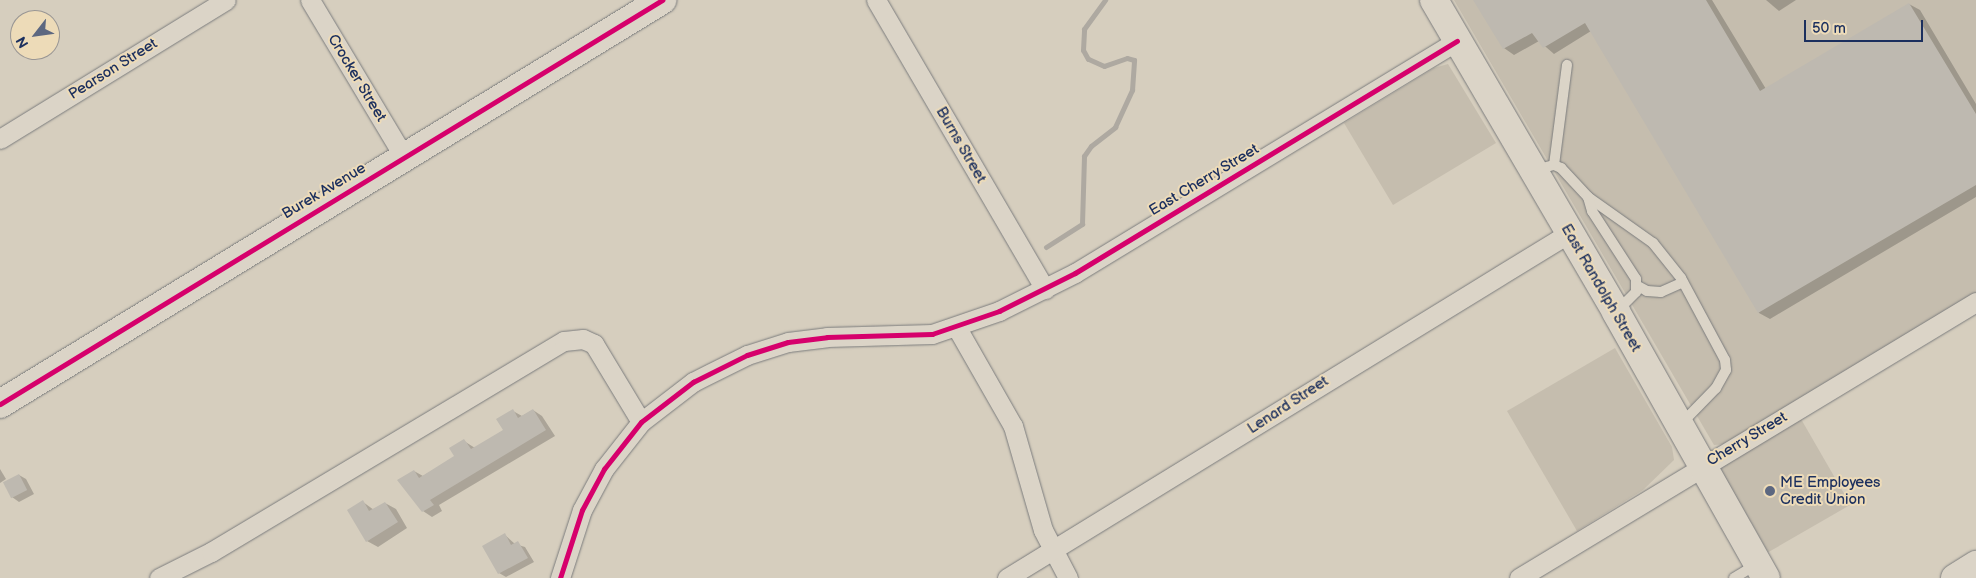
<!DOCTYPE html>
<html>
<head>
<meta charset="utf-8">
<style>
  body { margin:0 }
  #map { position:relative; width:1976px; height:578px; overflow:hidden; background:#d6cebe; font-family:"Balsamiq Sans",sans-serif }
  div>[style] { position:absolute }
  .built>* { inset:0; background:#c5bdae; transform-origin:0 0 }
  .shadow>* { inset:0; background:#0003 }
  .stream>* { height:5px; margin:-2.5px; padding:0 2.5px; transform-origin:2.5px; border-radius:2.5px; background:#aea9a1 }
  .building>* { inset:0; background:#beb9b0; transform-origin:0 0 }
  .roads { filter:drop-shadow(0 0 1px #7b7c7d) drop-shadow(0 0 1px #7b7c7d) }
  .lane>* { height:10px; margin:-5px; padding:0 5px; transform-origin:5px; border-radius:5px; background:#dbd4c7 }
  .street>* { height:19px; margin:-9.5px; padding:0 9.5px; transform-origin:9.5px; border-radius:9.5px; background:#dbd4c7 }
  .secondary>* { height:28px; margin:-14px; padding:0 14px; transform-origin:14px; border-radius:14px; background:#dbd4c7 }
  .cycleway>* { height:5px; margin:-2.5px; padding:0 2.5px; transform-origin:2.5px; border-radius:2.5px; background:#d6006c }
  .dots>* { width:14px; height:14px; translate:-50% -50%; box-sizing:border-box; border:2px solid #eddbb8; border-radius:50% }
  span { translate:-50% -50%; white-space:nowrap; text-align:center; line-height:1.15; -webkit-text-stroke:4px #eddbb8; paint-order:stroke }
  .street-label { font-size:15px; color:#1b2f5e }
  .poi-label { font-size:15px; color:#1b2f5e }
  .left { translate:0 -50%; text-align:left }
  .north { position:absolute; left:10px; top:10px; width:50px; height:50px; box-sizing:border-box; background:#eddbb8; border:1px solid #999694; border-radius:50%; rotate:240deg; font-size:14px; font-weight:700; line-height:20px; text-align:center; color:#1b2f5e }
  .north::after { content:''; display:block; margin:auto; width:18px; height:22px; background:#5c6780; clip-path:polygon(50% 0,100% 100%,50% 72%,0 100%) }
  .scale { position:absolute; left:1804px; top:20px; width:119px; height:22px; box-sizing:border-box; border:2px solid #1b2f5e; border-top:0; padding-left:6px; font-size:15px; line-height:18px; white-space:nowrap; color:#1b2f5e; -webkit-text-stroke:4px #eddbb8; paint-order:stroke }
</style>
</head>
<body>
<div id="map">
  <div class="built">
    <div style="clip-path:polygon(1454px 0,1976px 0,1976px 293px,1725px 444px,1714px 445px)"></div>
    <div style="clip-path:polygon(1448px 64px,1496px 143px,1393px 205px,1344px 123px,1434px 68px)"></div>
    <div style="clip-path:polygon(1615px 348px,1672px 447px,1674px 460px,1643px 490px,1577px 531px,1507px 411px)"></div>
    <div style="left:1801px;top:419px;width:99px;height:95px;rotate:60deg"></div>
  </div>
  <div class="shadow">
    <div style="clip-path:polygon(1474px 0,1712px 0,1766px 89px,1909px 4px,1920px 10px,1976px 104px,1976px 197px,1770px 319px,1759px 313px,1591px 31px,1554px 54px,1539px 41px,1514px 55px,1504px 48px)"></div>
    <div style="clip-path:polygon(1766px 0,1796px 0,1779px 11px)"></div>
    <div style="clip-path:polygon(533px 410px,542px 416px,555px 436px,439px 505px,442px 511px,432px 517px,423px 511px,414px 471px,423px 476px,455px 457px,464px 441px,475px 448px,504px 430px,513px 411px,522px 416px)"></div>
    <div style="clip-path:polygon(0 469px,6px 479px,0 483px)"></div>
    <div style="clip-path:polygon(19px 475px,26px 479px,34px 494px,19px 502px,12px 497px,4px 483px)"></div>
    <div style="clip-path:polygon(363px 502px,374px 510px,385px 503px,396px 509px,407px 528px,378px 547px,367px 541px)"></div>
    <div style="clip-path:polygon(505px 535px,515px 544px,525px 547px,534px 562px,506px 577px,499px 573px)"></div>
  </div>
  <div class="stream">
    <div style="left:1046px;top:247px;width:43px;rotate:-32.6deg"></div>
    <div style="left:1082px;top:224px;width:68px;rotate:-88.3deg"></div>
    <div style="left:1084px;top:156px;width:12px;rotate:-55deg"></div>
    <div style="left:1091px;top:146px;width:31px;rotate:-38deg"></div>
    <div style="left:1115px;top:127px;width:41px;rotate:-65.3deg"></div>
    <div style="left:1132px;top:90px;width:30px;rotate:-86deg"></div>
    <div style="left:1134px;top:60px;width:7px;rotate:-164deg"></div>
    <div style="left:1127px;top:58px;width:24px;rotate:161deg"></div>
    <div style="left:1104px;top:66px;width:17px;rotate:-156deg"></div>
    <div style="left:1088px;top:59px;width:10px;rotate:-119deg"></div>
    <div style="left:1083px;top:50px;width:21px;rotate:-87deg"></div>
    <div style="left:1084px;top:29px;width:36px;rotate:-54deg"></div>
  </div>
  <div class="building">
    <div style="clip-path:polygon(1473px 0,1706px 0,1760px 91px,1909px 3px,1976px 114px,1976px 185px,1758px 313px,1585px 23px,1543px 48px,1532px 33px,1503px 49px)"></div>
    <div style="clip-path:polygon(513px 409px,518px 418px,533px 409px,546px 430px,430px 500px,434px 505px,422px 512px,397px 480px,414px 470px,419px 478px,454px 456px,449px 448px,464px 439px,471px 449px,503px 430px,496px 419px)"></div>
    <div style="left:19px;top:474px;width:18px;height:18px;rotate:63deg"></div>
    <div style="clip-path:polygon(363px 500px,369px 511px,385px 502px,398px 522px,366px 542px,347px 510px)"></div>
    <div style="clip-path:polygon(505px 533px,511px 545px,518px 541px,528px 558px,498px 574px,482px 546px)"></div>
  </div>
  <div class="roads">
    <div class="lane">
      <div style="left:1554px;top:165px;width:101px;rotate:-82.6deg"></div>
      <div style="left:1536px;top:170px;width:19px;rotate:-16deg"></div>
      <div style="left:1554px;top:165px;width:8px;rotate:23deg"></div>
      <div style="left:1561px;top:168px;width:40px;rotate:47deg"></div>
      <div style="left:1588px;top:197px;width:80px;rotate:35.3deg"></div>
      <div style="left:1653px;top:243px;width:45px;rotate:51.3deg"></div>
      <div style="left:1681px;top:278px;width:93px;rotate:61.8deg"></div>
      <div style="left:1725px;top:360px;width:10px;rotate:84deg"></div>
      <div style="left:1726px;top:370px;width:21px;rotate:119deg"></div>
      <div style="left:1716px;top:388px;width:52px;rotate:134.2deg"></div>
      <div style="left:1588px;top:197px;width:15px;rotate:74deg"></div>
      <div style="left:1592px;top:211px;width:81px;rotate:57.1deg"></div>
      <div style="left:1636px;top:279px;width:13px;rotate:90deg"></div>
      <div style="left:1636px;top:292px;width:27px;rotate:135deg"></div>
      <div style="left:1638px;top:286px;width:10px;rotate:29deg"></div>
      <div style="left:1647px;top:291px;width:14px;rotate:4deg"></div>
      <div style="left:1661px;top:292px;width:24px;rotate:-24deg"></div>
      <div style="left:1734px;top:578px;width:27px;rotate:-31deg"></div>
    </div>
    <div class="street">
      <div style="left:310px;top:0;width:183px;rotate:59.1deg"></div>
      <div style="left:876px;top:0;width:335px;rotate:59.7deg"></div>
      <div style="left:0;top:139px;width:265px;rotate:-31.6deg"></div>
      <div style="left:957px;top:328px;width:113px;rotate:60.3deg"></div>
      <div style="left:1013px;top:426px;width:108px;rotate:73.9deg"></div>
      <div style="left:1043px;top:530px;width:54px;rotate:62.5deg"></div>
      <div style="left:159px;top:578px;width:58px;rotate:-26.6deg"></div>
      <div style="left:211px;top:552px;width:411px;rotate:-30.9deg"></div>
      <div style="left:564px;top:341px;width:19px;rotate:-6deg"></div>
      <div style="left:583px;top:339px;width:12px;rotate:24deg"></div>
      <div style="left:594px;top:344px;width:91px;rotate:58.9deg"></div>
      <div style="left:560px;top:578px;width:71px;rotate:-72.1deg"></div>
      <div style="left:582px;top:510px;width:47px;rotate:-61.8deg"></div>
      <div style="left:604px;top:469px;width:60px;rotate:-51.8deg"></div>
      <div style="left:641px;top:422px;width:66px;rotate:-37.6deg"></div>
      <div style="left:693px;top:382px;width:60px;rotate:-26.6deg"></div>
      <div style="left:747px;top:355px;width:43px;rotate:-17.6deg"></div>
      <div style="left:788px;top:342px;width:39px;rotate:-7deg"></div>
      <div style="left:827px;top:337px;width:105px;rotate:-1.6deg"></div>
      <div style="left:932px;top:334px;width:71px;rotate:-18.9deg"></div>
      <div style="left:999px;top:311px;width:85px;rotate:-26.6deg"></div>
      <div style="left:1075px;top:273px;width:447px;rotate:-31.3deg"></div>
      <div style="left:1007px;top:578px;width:659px;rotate:-31.54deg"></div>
      <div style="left:1519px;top:578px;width:534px;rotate:-31.13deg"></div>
    </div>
    <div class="secondary">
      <div style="left:1434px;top:0;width:361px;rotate:59.7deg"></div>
      <div style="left:1616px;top:312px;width:305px;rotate:60.6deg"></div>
      <div style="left:0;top:404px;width:776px;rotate:-31.39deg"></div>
      <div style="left:1955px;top:578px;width:25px;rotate:-32deg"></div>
    </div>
  </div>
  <div class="cycleway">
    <div style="left:0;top:404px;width:776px;rotate:-31.39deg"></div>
    <div style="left:560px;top:578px;width:71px;rotate:-72.1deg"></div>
    <div style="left:582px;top:510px;width:47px;rotate:-61.8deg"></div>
    <div style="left:604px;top:469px;width:60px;rotate:-51.8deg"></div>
    <div style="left:641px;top:422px;width:66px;rotate:-37.6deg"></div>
    <div style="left:693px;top:382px;width:60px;rotate:-26.6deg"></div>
    <div style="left:747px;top:355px;width:43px;rotate:-17.6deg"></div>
    <div style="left:788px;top:342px;width:39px;rotate:-7deg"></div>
    <div style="left:827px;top:337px;width:105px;rotate:-1.6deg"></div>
    <div style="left:932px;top:334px;width:71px;rotate:-18.9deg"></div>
    <div style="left:999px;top:311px;width:85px;rotate:-26.6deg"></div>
    <div style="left:1075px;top:273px;width:447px;rotate:-31.3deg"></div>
  </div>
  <div class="dots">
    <div style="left:1770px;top:491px;background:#5c6780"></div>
  </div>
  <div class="street-label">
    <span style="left:113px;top:69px;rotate:-32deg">Pearson Street</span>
    <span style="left:357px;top:78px;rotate:59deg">Crocker Street</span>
    <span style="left:961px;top:145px;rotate:60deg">Burns Street</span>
    <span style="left:1204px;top:180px;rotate:-31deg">East Cherry Street</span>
    <span style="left:324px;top:191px;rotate:-31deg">Burek Avenue</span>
    <span style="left:1601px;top:288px;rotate:60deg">East Randolph Street</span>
    <span style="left:1288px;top:405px;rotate:-33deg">Lenard Street</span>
    <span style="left:1747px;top:439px;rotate:-31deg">Cherry Street</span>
  </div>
  <div class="poi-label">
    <span class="left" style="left:1780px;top:491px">ME Employees<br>Credit Union</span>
  </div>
  <div class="north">N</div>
  <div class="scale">50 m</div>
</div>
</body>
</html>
